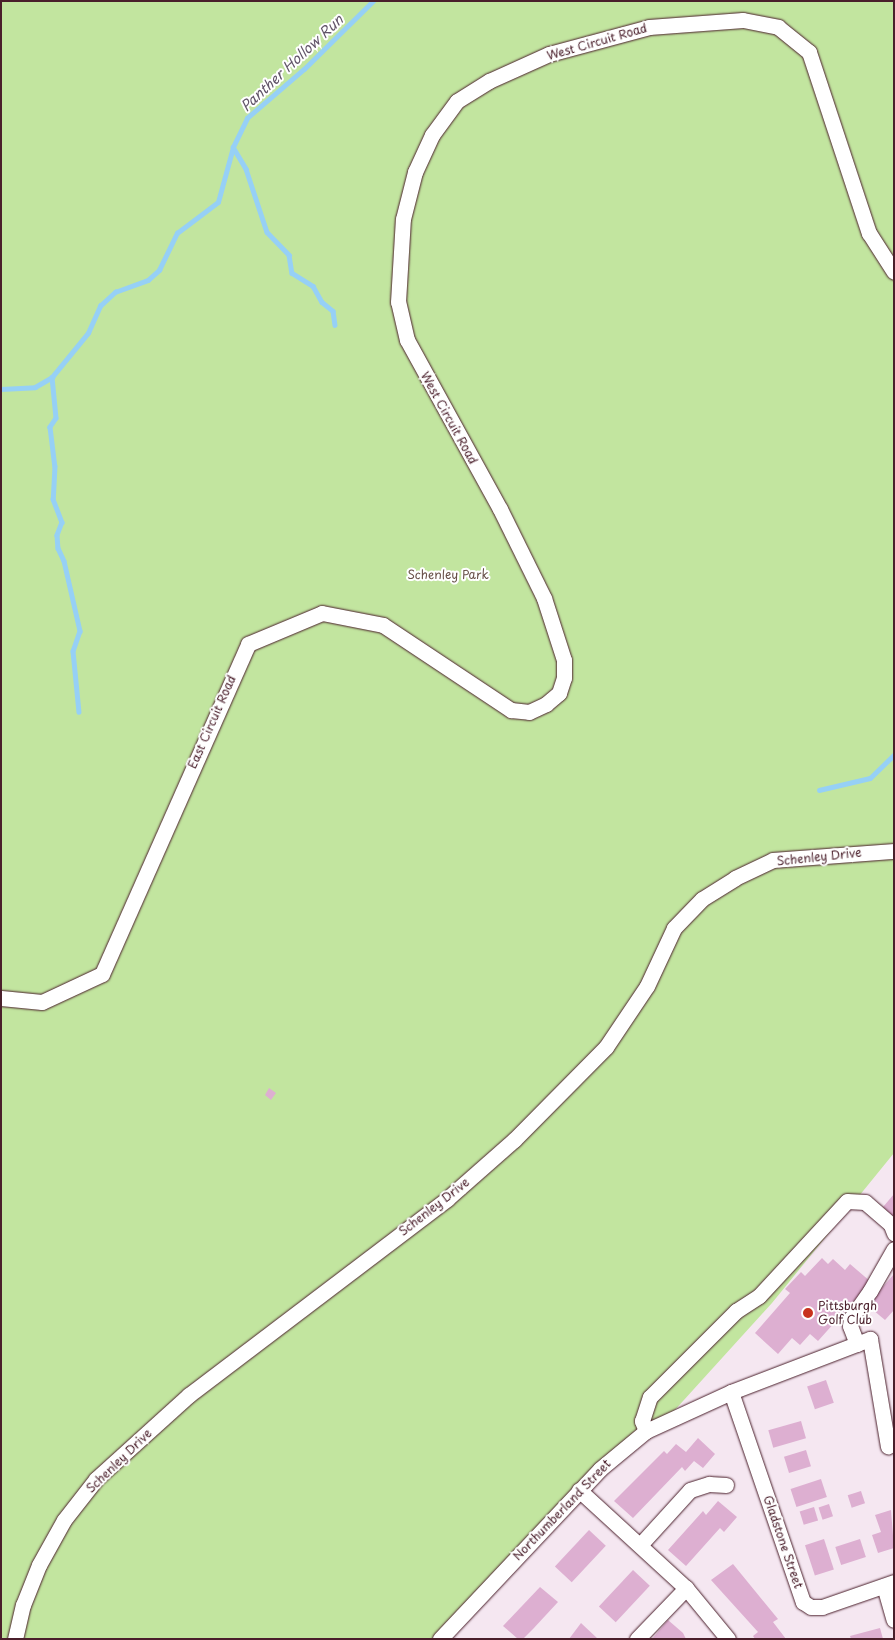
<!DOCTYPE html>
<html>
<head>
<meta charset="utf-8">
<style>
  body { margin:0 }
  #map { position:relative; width:895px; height:1640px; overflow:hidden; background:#f5e7f1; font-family:"Playpen Sans",sans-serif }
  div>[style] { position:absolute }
  .green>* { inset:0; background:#c2e59f }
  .stream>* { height:4.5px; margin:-2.25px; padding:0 2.25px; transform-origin:2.25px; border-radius:2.25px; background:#96d0f6 }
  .building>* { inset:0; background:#ddafd1; transform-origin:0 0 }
  .roads { filter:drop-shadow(0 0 1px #4a1f2b) drop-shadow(0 0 1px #4a1f2b) }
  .minor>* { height:15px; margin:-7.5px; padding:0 7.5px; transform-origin:7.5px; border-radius:7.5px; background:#fff }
  .dots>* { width:14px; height:14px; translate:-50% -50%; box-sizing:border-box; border:2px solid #fff; border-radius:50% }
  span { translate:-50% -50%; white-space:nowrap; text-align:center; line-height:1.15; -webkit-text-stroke:4px #fff; paint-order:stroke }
  .street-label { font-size:12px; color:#4a1f2b }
  .park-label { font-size:12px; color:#685048 }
  .poi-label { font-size:12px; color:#4a1f2b }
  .left { translate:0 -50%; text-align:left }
  .water-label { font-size:14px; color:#615468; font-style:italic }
  .frame { position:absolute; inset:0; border:2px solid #4a1f2b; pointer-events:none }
</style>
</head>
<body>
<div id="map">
  <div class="green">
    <div style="clip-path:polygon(1px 1px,894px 1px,894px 1153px,772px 1303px,654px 1433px,579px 1490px,440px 1639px,1px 1639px)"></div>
  </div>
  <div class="stream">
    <div style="left:233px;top:147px;width:26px;rotate:59deg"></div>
    <div style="left:246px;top:169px;width:66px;rotate:71.6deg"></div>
    <div style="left:267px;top:232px;width:32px;rotate:46deg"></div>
    <div style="left:289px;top:255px;width:18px;rotate:81deg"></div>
    <div style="left:292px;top:273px;width:25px;rotate:32deg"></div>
    <div style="left:313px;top:286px;width:18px;rotate:61deg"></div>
    <div style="left:322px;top:302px;width:14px;rotate:39deg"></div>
    <div style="left:333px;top:311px;width:14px;rotate:82deg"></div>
    <div style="left:52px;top:377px;width:41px;rotate:84.4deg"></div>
    <div style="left:56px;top:418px;width:11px;rotate:124deg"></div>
    <div style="left:50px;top:427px;width:39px;rotate:83deg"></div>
    <div style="left:55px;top:466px;width:33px;rotate:93deg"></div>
    <div style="left:53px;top:499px;width:25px;rotate:69deg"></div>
    <div style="left:62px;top:522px;width:14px;rotate:111deg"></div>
    <div style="left:57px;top:535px;width:13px;rotate:86deg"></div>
    <div style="left:58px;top:548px;width:14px;rotate:65deg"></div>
    <div style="left:64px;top:561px;width:72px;rotate:77.1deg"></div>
    <div style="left:80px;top:631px;width:21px;rotate:109deg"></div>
    <div style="left:73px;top:651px;width:61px;rotate:84.4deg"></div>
    <div style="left:1px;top:389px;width:34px;rotate:-3deg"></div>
    <div style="left:35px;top:387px;width:20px;rotate:-30deg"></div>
    <div style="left:52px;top:377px;width:57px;rotate:-50.7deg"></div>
    <div style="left:88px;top:333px;width:30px;rotate:-66deg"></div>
    <div style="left:100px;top:306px;width:21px;rotate:-43deg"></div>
    <div style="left:115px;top:292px;width:35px;rotate:-20deg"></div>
    <div style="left:148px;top:280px;width:15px;rotate:-42deg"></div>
    <div style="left:159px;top:270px;width:41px;rotate:-64.1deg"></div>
    <div style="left:177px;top:233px;width:51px;rotate:-37.1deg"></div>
    <div style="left:218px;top:202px;width:57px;rotate:-74.7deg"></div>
    <div style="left:233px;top:147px;width:32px;rotate:-64deg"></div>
    <div style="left:247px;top:118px;width:75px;rotate:-40.7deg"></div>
    <div style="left:304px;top:69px;width:97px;rotate:-44.6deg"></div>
    <div style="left:819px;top:790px;width:52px;rotate:-13.2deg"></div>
    <div style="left:870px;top:778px;width:33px;rotate:-44deg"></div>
  </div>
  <div class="building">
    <div style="clip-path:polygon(269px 1088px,276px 1093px,271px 1100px,265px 1095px)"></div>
    <div style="clip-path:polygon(894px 1194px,894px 1217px,883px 1207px)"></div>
    <div style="clip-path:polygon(822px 1258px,828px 1264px,833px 1259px,845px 1270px,850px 1264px,871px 1282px,818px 1341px,810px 1334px,800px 1345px,792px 1338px,778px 1354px,755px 1333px,790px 1293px,785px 1289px,801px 1272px,805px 1276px)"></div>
    <div style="clip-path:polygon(894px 1274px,894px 1310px,885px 1320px,867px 1305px)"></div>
    <div style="left:826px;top:1380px;width:24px;height:20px;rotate:71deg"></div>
    <div style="left:801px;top:1421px;width:18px;height:34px;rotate:74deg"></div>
    <div style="clip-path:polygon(698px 1438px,715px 1454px,703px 1468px,694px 1461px,685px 1471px,682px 1467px,633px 1518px,614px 1501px,664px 1451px,667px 1454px,676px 1444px,686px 1452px)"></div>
    <div style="left:806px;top:1450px;width:17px;height:23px;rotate:73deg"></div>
    <div style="left:821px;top:1479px;width:19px;height:32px;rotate:72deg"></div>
    <div style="left:861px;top:1491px;width:13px;height:14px;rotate:72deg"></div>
    <div style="clip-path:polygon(718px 1501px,737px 1517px,724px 1532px,720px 1528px,686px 1566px,668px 1550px,703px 1511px,706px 1515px)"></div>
    <div style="left:829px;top:1504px;width:13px;height:11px;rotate:72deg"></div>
    <div style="left:814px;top:1507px;width:14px;height:15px;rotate:73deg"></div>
    <div style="clip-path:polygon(891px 1510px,894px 1548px,878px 1553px,872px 1535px,881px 1532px,875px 1515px)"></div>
    <div style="left:589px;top:1530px;width:23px;height:50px;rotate:43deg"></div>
    <div style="left:824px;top:1539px;width:32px;height:20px;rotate:72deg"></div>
    <div style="left:860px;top:1539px;width:19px;height:26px;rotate:72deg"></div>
    <div style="clip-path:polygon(733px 1564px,778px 1619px,773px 1622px,786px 1639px,755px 1639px,753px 1636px,758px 1632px,711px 1580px)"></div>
    <div style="left:633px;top:1570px;width:23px;height:50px;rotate:43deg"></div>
    <div style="clip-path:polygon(540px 1587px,558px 1602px,533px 1629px,523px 1639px,518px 1639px,503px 1626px)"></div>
    <div style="clip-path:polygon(668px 1620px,683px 1633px,686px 1639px,652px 1639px)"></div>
    <div style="clip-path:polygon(581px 1623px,598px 1639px,569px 1639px)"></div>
    <div style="clip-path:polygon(880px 1628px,883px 1639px,851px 1639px,850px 1636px)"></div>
  </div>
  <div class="roads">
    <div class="minor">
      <div style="left:1px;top:998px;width:41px;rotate:5.6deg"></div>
      <div style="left:42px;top:1002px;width:66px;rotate:-25deg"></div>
      <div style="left:102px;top:974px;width:361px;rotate:-66.1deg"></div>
      <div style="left:248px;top:644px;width:80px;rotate:-22.7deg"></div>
      <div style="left:322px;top:613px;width:62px;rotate:11.1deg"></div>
      <div style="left:383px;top:625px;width:154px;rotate:33.6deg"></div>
      <div style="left:511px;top:710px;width:18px;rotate:6deg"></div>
      <div style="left:529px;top:712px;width:19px;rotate:-25deg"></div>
      <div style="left:546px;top:704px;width:17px;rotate:-40deg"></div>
      <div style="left:559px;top:693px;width:16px;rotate:-72deg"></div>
      <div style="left:564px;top:678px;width:18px;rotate:-90deg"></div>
      <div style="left:564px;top:660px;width:65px;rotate:-107.9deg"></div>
      <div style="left:544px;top:598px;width:99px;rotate:-116.3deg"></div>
      <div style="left:500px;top:509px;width:193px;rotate:-118.8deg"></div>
      <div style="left:407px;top:340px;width:39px;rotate:-103deg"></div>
      <div style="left:398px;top:302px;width:83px;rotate:-86.6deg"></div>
      <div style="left:403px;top:219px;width:49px;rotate:-75.7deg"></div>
      <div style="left:415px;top:172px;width:41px;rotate:-65.3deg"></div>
      <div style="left:432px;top:135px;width:42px;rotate:-53.7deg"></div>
      <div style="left:457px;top:101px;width:38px;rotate:-32deg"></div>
      <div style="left:489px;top:81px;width:66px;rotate:-24.2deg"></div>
      <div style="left:549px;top:54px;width:104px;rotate:-15.1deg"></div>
      <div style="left:649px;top:27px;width:94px;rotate:-4.3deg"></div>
      <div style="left:743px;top:20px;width:36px;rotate:11deg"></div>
      <div style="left:778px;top:27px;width:40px;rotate:39deg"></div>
      <div style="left:809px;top:52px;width:191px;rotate:71.7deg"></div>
      <div style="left:869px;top:233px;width:46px;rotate:57.3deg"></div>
      <div style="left:857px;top:1344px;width:19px;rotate:-111deg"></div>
      <div style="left:850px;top:1326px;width:8px;rotate:-83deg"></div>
      <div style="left:851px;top:1318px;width:33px;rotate:-55deg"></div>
      <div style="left:870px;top:1291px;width:48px;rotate:-60.3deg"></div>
      <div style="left:731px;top:1392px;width:222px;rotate:71.1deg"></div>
      <div style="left:803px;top:1602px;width:9px;rotate:32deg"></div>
      <div style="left:811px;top:1607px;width:11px"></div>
      <div style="left:822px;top:1607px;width:76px;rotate:-19.1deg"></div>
      <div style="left:646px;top:1431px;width:11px;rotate:-112deg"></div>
      <div style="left:642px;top:1421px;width:25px;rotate:-72deg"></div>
      <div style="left:650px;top:1397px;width:122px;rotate:-45deg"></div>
      <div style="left:736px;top:1311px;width:27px;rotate:-33deg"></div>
      <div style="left:759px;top:1296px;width:129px;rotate:-47.2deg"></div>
      <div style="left:847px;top:1201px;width:18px;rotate:3deg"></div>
      <div style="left:865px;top:1202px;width:35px;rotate:41deg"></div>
      <div style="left:891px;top:1225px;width:9px;rotate:69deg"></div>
      <div style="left:579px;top:1490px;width:145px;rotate:42.5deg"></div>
      <div style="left:686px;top:1588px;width:66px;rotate:50.5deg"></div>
      <div style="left:640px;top:1545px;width:74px;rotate:-47.7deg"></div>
      <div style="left:690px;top:1490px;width:20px;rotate:-18deg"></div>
      <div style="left:709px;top:1484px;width:17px;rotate:3deg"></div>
      <div style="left:884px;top:1586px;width:35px;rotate:74deg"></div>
      <div style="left:15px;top:1639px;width:35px;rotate:-77deg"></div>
      <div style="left:23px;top:1605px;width:43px;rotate:-68.2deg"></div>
      <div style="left:39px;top:1565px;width:51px;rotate:-60.9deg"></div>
      <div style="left:64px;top:1520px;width:52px;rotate:-52deg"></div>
      <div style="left:96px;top:1479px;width:125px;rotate:-42.1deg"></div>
      <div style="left:189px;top:1395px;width:324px;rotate:-37.2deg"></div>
      <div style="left:447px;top:1199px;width:89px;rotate:-41.4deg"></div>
      <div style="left:514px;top:1140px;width:131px;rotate:-45.3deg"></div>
      <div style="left:606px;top:1047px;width:73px;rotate:-56.1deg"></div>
      <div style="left:647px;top:986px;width:64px;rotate:-65deg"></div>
      <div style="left:674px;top:928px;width:40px;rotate:-46deg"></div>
      <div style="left:702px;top:899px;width:39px;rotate:-32deg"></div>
      <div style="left:735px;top:878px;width:42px;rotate:-25.3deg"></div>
      <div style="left:773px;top:860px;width:121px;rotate:-4.3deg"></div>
      <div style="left:440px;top:1639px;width:233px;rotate:-46.7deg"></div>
      <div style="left:600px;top:1469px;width:60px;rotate:-39.6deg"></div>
      <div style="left:646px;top:1431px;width:94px;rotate:-24.6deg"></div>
      <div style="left:731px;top:1392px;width:149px;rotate:-20.9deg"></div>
      <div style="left:870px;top:1339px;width:109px;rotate:80.5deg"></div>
      <div style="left:637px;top:1639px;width:71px;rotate:-46.1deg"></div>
    </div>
  </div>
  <div class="dots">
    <div style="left:808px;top:1313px;background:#c8321e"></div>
  </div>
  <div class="street-label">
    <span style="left:597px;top:42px;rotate:-16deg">West Circuit Road</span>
    <span style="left:449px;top:418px;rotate:61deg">West Circuit Road</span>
    <span style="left:212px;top:722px;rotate:-66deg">East Circuit Road</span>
    <span style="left:819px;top:857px;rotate:-6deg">Schenley Drive</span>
    <span style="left:434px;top:1207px;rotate:-38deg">Schenley Drive</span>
    <span style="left:119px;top:1461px;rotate:-44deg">Schenley Drive</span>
    <span style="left:562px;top:1510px;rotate:-46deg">Northumberland Street</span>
    <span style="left:783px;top:1542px;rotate:71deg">Gladstone Street</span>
  </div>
  <div class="park-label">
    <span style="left:448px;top:575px">Schenley Park</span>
  </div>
  <div class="poi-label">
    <span class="left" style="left:818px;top:1313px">Pittsburgh<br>Golf Club</span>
  </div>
  <div class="water-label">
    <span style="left:292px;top:63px;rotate:-43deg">Panther Hollow Run</span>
  </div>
  <div class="frame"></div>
</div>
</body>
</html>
